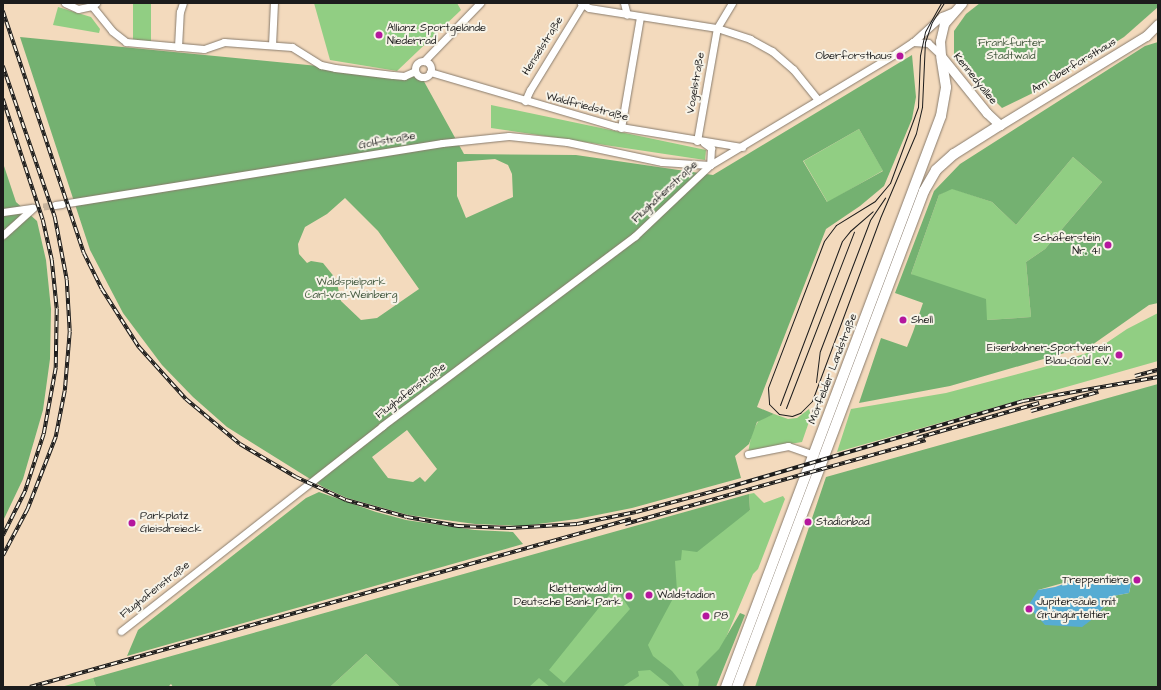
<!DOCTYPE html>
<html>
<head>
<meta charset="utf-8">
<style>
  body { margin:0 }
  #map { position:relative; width:1161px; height:690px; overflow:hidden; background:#f3dabd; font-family:"Architects Daughter",sans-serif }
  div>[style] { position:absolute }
  .green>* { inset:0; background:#91ce83; transform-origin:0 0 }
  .forest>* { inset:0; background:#74b171 }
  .water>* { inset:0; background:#56acd3 }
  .minor-tunnel>* { height:7px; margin-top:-3.5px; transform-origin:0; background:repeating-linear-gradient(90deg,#c8b49d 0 7px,transparent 0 10.5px) }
  .roads { filter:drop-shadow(0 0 1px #887b6c) drop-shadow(0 0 1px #887b6c) }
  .minor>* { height:7px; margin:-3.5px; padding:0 3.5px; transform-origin:3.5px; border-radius:3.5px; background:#fff }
  .minor>.ring { margin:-3.5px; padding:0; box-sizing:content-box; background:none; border:7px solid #fff; border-radius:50% }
  .major>* { height:9px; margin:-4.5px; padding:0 4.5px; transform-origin:4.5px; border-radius:4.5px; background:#fff }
  .highway>* { height:10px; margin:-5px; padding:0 5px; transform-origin:5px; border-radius:5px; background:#fff }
  .tram>* { height:1px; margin:-0.5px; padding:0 0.5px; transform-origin:0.5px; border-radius:0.5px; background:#1c1c1c }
  .rail>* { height:3.5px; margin-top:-1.75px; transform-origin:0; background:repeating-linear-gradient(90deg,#f7f3e8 0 6px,#1c1c1c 0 12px); box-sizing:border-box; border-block:1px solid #1c1c1c }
  .dots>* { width:11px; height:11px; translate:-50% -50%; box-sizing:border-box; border:2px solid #f7f3e8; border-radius:50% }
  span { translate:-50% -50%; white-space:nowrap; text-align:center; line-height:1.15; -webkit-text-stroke:4px #f7f3e8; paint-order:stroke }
  .poi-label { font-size:11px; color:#1c1c1c }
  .left { translate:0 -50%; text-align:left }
  .right { translate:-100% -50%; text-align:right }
  .park-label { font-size:11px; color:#455a40 }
  .street-label { font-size:11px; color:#1c1c1c }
  .frame { position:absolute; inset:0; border:4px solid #1c1c1c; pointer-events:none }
</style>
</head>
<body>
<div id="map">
  <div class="green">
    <div style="left:133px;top:3px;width:18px;height:38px"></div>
    <div style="clip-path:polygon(314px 3px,457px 3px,461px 10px,397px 71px,330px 60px)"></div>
    <div style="clip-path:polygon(58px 7px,91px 17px,100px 29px,99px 33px,53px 25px)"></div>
    <div style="clip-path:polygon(491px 105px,706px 150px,705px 160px,491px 128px)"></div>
    <div style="left:859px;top:129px;width:48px;height:64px;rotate:60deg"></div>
    <div style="clip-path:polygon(1073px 157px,1102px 182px,1045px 249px,1026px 262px,1031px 317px,987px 320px,911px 274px,939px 195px,951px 188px,992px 202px,1016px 225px)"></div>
    <div style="clip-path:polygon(1158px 313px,1158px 361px,837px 452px,851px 409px,946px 393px,1044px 367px,1096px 350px,1127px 329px)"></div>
    <div style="clip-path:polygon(809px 409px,811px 416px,802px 442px,790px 444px,787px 450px,777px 450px,747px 458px,752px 432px,759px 420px,774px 414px,788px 419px,797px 418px)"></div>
    <div style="clip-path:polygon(754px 493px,764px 503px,783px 496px,785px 499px,758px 569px,753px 574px,725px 640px,714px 687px,460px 687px,570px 578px,675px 571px,675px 561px,682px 550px,750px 510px,749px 494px)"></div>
    <div style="clip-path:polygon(366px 654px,400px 687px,330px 687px)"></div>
    <div style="clip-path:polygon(93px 678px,96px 687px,61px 687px)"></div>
  </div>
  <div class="forest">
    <div style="clip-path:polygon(980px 3px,1158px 3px,1158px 7px,1124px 37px,1039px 90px,1002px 108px,954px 59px,954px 31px,966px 14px)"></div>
    <div style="clip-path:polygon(evenodd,20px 37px,421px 76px,464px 154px,576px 155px,713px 175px,912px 55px,916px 97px,912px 119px,884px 186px,860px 206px,826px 229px,757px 407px,774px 414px,757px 422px,749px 444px,735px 456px,741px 478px,632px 508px,577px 519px,523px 526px,475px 524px,408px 515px,347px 498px,323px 487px,227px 427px,193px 397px,162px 365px,123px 313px,90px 250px,20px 37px,859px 129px,883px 171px,827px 202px,803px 161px,859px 129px,20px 37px,495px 159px,508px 165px,512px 174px,513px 197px,466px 218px,457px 196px,457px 162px,495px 159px,20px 37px,345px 198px,378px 231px,419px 289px,377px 318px,361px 320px,341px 301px,336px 279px,323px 263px,311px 261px,307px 263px,299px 254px,298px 244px,305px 227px,327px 214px,345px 198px,20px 37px,407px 430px,437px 469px,425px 482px,420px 477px,413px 482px,388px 478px,372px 457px,407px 430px)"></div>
    <div style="clip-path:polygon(evenodd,1158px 42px,1158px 303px,1149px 305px,1092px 345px,950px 386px,859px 403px,881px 338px,907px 347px,913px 332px,923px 303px,895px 293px,934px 191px,960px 164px,1145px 46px,1158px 42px,1073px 157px,1102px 182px,1045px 249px,1026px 262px,1031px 317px,987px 320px,986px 299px,911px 274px,939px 195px,952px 189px,992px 202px,1016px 225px,1073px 157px)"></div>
    <div style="clip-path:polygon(3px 163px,16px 202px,37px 221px,46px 260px,51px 309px,50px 359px,43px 410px,23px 479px,3px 521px)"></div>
    <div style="clip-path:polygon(evenodd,1158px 384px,1158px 687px,755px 687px,826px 477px,1158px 384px,1105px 576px,1131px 584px,1129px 593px,1113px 596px,1094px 618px,1038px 590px,1081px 578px,1105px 576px)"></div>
    <div style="clip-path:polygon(319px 492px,376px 512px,406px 520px,475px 530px,513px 532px,523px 544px,127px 656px,138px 630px,306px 498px)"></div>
    <div style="clip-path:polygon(evenodd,749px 494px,750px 510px,697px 552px,682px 550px,681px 560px,675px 561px,677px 591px,648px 645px,653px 656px,672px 671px,685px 687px,671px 687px,650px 670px,638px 671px,639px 676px,622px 687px,550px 687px,539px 678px,529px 687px,400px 687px,366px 654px,330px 687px,173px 687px,171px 684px,168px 687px,96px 687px,93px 678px,749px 494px,619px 593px,630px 609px,564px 683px,549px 670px,610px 594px,619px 593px)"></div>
    <div style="clip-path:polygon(740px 613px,745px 615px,716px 687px,698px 687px,699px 680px,696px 672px,719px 649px)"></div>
  </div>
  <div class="water">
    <div style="clip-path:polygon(1105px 576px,1131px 583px,1129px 593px,1113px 596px,1094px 618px,1082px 627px,1045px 625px,1028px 606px,1038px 590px,1055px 587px,1081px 578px)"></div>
  </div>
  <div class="minor-tunnel">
    <div style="left:33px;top:208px;width:22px;rotate:-8deg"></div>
  </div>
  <div class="roads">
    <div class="minor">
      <div style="left:65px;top:3px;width:14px;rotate:25deg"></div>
      <div style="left:78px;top:9px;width:14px;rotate:-12deg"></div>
      <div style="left:92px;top:6px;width:5px;rotate:-37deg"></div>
      <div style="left:581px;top:3px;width:9px;rotate:32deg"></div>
      <div style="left:589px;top:8px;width:130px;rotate:8.9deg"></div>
      <div style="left:717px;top:28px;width:35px;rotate:18deg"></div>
      <div style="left:750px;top:39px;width:25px;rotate:29deg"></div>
      <div style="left:772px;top:51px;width:28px;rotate:41deg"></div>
      <div style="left:793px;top:69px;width:40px;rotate:51deg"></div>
      <div style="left:624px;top:3px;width:12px;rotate:76deg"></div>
      <div style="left:92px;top:6px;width:32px;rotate:51deg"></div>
      <div style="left:112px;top:31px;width:18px;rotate:38deg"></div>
      <div style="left:126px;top:42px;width:78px;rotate:5.1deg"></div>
      <div style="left:204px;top:49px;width:21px;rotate:-19deg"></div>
      <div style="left:224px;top:42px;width:68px;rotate:4.2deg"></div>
      <div style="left:292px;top:47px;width:34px;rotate:32deg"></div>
      <div style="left:321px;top:65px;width:14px;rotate:12deg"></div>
      <div style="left:335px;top:68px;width:58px;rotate:6.9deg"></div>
      <div style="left:393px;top:75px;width:11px;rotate:5deg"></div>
      <div style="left:404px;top:76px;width:12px;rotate:-24deg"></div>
      <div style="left:913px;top:42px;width:15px;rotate:4deg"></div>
      <div style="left:928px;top:43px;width:18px;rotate:43deg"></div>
      <div style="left:272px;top:45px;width:42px;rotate:-87.3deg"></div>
      <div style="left:178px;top:47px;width:35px;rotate:-87deg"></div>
      <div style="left:180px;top:12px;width:9px;rotate:-72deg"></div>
      <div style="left:424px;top:61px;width:81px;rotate:-46deg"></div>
      <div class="ring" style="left:415px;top:61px;width:9px;height:9px"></div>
      <div style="left:430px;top:72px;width:193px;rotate:16.3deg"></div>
      <div style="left:615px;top:126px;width:129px;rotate:9.4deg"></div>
      <div style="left:525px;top:101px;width:12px;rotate:-66deg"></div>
      <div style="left:530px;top:90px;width:100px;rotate:-58.5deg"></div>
      <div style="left:621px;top:128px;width:113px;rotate:-80.3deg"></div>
      <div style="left:697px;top:141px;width:115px;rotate:-80deg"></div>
      <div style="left:717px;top:28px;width:29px;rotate:-59deg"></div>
      <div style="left:704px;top:143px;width:9px;rotate:36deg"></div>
      <div style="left:711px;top:148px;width:17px;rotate:93deg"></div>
      <div style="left:68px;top:203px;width:379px;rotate:-9.1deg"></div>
      <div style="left:442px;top:143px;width:67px;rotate:-6deg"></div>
      <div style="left:509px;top:136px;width:58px;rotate:5.9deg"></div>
      <div style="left:567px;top:142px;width:97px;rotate:11.9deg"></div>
      <div style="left:662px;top:162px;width:48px;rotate:3.6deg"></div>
      <div style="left:55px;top:205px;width:7px;rotate:-8deg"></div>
      <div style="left:3px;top:212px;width:30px;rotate:-8deg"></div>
      <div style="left:3px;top:235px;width:40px;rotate:-42deg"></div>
      <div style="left:748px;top:454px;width:41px;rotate:-11.3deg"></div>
      <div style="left:788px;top:446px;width:28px;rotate:19deg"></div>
      <div style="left:121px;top:631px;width:332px;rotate:-38.1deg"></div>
      <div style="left:382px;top:426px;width:316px;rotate:-36.9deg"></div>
      <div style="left:635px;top:236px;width:103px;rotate:-43.4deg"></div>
      <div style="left:710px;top:165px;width:219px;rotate:-31deg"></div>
      <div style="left:898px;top:52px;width:18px;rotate:-34deg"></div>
      <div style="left:913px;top:42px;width:39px;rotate:-42deg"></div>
      <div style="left:942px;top:16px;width:13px;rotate:-23deg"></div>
    </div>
    <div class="major">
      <div style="left:962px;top:3px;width:28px;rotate:131deg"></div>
      <div style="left:944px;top:24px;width:17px;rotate:103deg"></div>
      <div style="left:940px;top:41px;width:15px;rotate:86deg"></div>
      <div style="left:941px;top:56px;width:73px;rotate:51.1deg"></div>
      <div style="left:987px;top:113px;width:18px;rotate:43deg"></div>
      <div style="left:1000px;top:125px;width:171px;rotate:-31.4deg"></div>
      <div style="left:1146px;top:36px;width:17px;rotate:-45deg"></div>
    </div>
    <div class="highway">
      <div style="left:726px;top:687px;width:610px;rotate:-69.37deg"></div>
      <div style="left:941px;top:116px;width:29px;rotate:-80deg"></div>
      <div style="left:946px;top:87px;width:31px;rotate:-99deg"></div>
      <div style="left:737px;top:687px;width:530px;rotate:-69.34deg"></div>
      <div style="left:924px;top:191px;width:24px;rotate:-60deg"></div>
      <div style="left:936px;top:170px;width:24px;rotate:-42deg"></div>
      <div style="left:954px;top:154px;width:54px;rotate:-32.2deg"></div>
    </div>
  </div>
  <div class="tram">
    <div style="left:941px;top:3px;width:33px;rotate:119deg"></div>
    <div style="left:925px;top:32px;width:24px;rotate:102deg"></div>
    <div style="left:920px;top:55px;width:52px;rotate:92.2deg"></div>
    <div style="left:918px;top:107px;width:81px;rotate:110.2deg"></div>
    <div style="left:890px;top:183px;width:23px;rotate:130deg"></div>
    <div style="left:875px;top:201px;width:46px;rotate:148.4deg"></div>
    <div style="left:836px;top:225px;width:20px;rotate:127deg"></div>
    <div style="left:824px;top:241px;width:157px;rotate:110.9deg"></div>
    <div style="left:768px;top:388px;width:16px;rotate:86deg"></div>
    <div style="left:769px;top:404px;width:14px;rotate:45deg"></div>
    <div style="left:779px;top:414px;width:13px;rotate:9deg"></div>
    <div style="left:792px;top:416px;width:9px;rotate:-21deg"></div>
    <div style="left:800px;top:413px;width:17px;rotate:-45deg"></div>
    <div style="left:812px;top:401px;width:195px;rotate:-69.6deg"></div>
    <div style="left:880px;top:218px;width:92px;rotate:-67deg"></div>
    <div style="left:916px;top:133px;width:27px;rotate:-77deg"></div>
    <div style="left:922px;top:107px;width:65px;rotate:-87.4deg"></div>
    <div style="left:925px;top:42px;width:21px;rotate:-71deg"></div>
    <div style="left:932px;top:22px;width:22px;rotate:-58deg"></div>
    <div style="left:816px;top:382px;width:31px;rotate:-83deg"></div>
    <div style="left:820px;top:351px;width:140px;rotate:-69.1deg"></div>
    <div style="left:870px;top:220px;width:27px;rotate:-56deg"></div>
    <div style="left:780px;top:405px;width:175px;rotate:-69.3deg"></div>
    <div style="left:842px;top:241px;width:13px;rotate:-51deg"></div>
    <div style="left:850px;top:231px;width:30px;rotate:-41deg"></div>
    <div style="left:786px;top:408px;width:189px;rotate:-68.9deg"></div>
  </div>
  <div class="rail">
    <div style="left:3px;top:11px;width:255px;rotate:71.5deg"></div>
    <div style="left:84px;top:253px;width:40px;rotate:63.4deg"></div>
    <div style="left:102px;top:289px;width:69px;rotate:57.5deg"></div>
    <div style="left:139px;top:347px;width:70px;rotate:47.9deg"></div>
    <div style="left:186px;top:399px;width:70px;rotate:39.8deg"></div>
    <div style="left:240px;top:444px;width:65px;rotate:30.5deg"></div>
    <div style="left:296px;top:477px;width:55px;rotate:24.7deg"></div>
    <div style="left:346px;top:500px;width:63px;rotate:15.6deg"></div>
    <div style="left:407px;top:517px;width:52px;rotate:10deg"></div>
    <div style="left:458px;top:526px;width:52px;rotate:2.2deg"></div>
    <div style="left:510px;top:528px;width:67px;rotate:-3.4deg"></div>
    <div style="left:577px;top:524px;width:60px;rotate:-11.5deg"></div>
    <div style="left:636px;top:512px;width:96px;rotate:-15deg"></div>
    <div style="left:729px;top:487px;width:306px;rotate:-16.3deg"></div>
    <div style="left:1023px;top:401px;width:137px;rotate:-10.1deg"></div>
    <div style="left:3px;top:66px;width:160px;rotate:71deg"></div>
    <div style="left:55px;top:217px;width:64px;rotate:79.2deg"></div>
    <div style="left:67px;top:280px;width:52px;rotate:86.7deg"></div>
    <div style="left:70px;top:332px;width:59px;rotate:94.8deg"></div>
    <div style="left:65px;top:391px;width:47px;rotate:101.1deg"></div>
    <div style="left:56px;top:437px;width:77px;rotate:111.3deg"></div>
    <div style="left:28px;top:509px;width:53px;rotate:118deg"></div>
    <div style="left:3px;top:99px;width:127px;rotate:71.7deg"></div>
    <div style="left:43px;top:220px;width:41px;rotate:77.3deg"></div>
    <div style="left:52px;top:260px;width:49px;rotate:84.2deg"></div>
    <div style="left:57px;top:309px;width:59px;rotate:91deg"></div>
    <div style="left:56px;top:368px;width:67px;rotate:100.3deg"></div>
    <div style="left:44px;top:434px;width:61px;rotate:108.1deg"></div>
    <div style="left:25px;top:492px;width:49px;rotate:116.6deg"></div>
    <div style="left:1135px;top:376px;width:24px;rotate:-15deg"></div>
    <div style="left:1031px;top:411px;width:70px;rotate:-15.8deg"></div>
    <div style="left:917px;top:438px;width:127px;rotate:-16deg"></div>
    <div style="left:625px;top:524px;width:312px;rotate:-15.6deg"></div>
    <div style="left:30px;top:687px;width:624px;rotate:-15.62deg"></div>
  </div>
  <div class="dots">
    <div style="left:379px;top:35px;background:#b5179e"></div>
    <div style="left:900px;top:56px;background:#b5179e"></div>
    <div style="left:1108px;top:245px;background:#b5179e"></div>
    <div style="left:903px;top:320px;background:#b5179e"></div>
    <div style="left:1119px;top:355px;background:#b5179e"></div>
    <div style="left:808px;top:522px;background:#b5179e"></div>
    <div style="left:132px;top:523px;background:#b5179e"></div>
    <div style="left:1137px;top:580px;background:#b5179e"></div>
    <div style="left:649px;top:595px;background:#b5179e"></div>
    <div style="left:629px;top:596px;background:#b5179e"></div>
    <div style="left:1029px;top:609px;background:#b5179e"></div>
    <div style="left:706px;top:616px;background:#b5179e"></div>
  </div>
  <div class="poi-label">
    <span class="left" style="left:387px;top:35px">Allianz Sportgelände<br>Niederrad</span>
    <span class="right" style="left:892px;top:56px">Oberforsthaus</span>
    <span class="right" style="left:1100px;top:245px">Schäferstein<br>Nr. 41</span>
    <span class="left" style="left:911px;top:320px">Shell</span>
    <span class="right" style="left:1111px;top:355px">Eisenbahner-Sportverein<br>Blau-Gold e.V.</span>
    <span class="left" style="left:140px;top:523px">Parkplatz<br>Gleisdreieck</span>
    <span class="left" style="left:816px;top:522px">Stadionbad</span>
    <span class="right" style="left:1129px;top:580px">Treppentiere</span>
    <span class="right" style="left:621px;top:596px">Kletterwald im<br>Deutsche Bank Park</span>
    <span class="left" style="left:657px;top:595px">Waldstadion</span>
    <span class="left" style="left:1037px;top:609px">Jupitersäule mit<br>Grüngürteltier</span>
    <span class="left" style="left:714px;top:616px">P8</span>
  </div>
  <div class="park-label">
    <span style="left:1011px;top:50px">Frankfurter<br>Stadtwald</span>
    <span style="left:351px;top:289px">Waldspielpark<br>Carl-von-Weinberg</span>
  </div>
  <div class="street-label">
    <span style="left:543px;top:46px;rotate:-58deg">Henselstraße</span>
    <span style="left:1074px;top:66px;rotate:-31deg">Am Oberforsthaus</span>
    <span style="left:975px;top:79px;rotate:51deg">Kennedyallee</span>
    <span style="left:696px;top:83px;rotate:-80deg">Vogelstraße</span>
    <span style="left:587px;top:107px;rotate:15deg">Waldfriedstraße</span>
    <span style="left:387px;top:141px;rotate:-10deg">Golfstraße</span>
    <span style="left:665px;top:192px;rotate:-43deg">Flughafenstraße</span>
    <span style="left:833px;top:369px;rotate:-69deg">Mörfelder Landstraße</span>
    <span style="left:411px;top:391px;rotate:-37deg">Flughafenstraße</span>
    <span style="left:155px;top:590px;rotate:-38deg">Flughafenstraße</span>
  </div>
  <div class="frame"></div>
</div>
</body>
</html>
